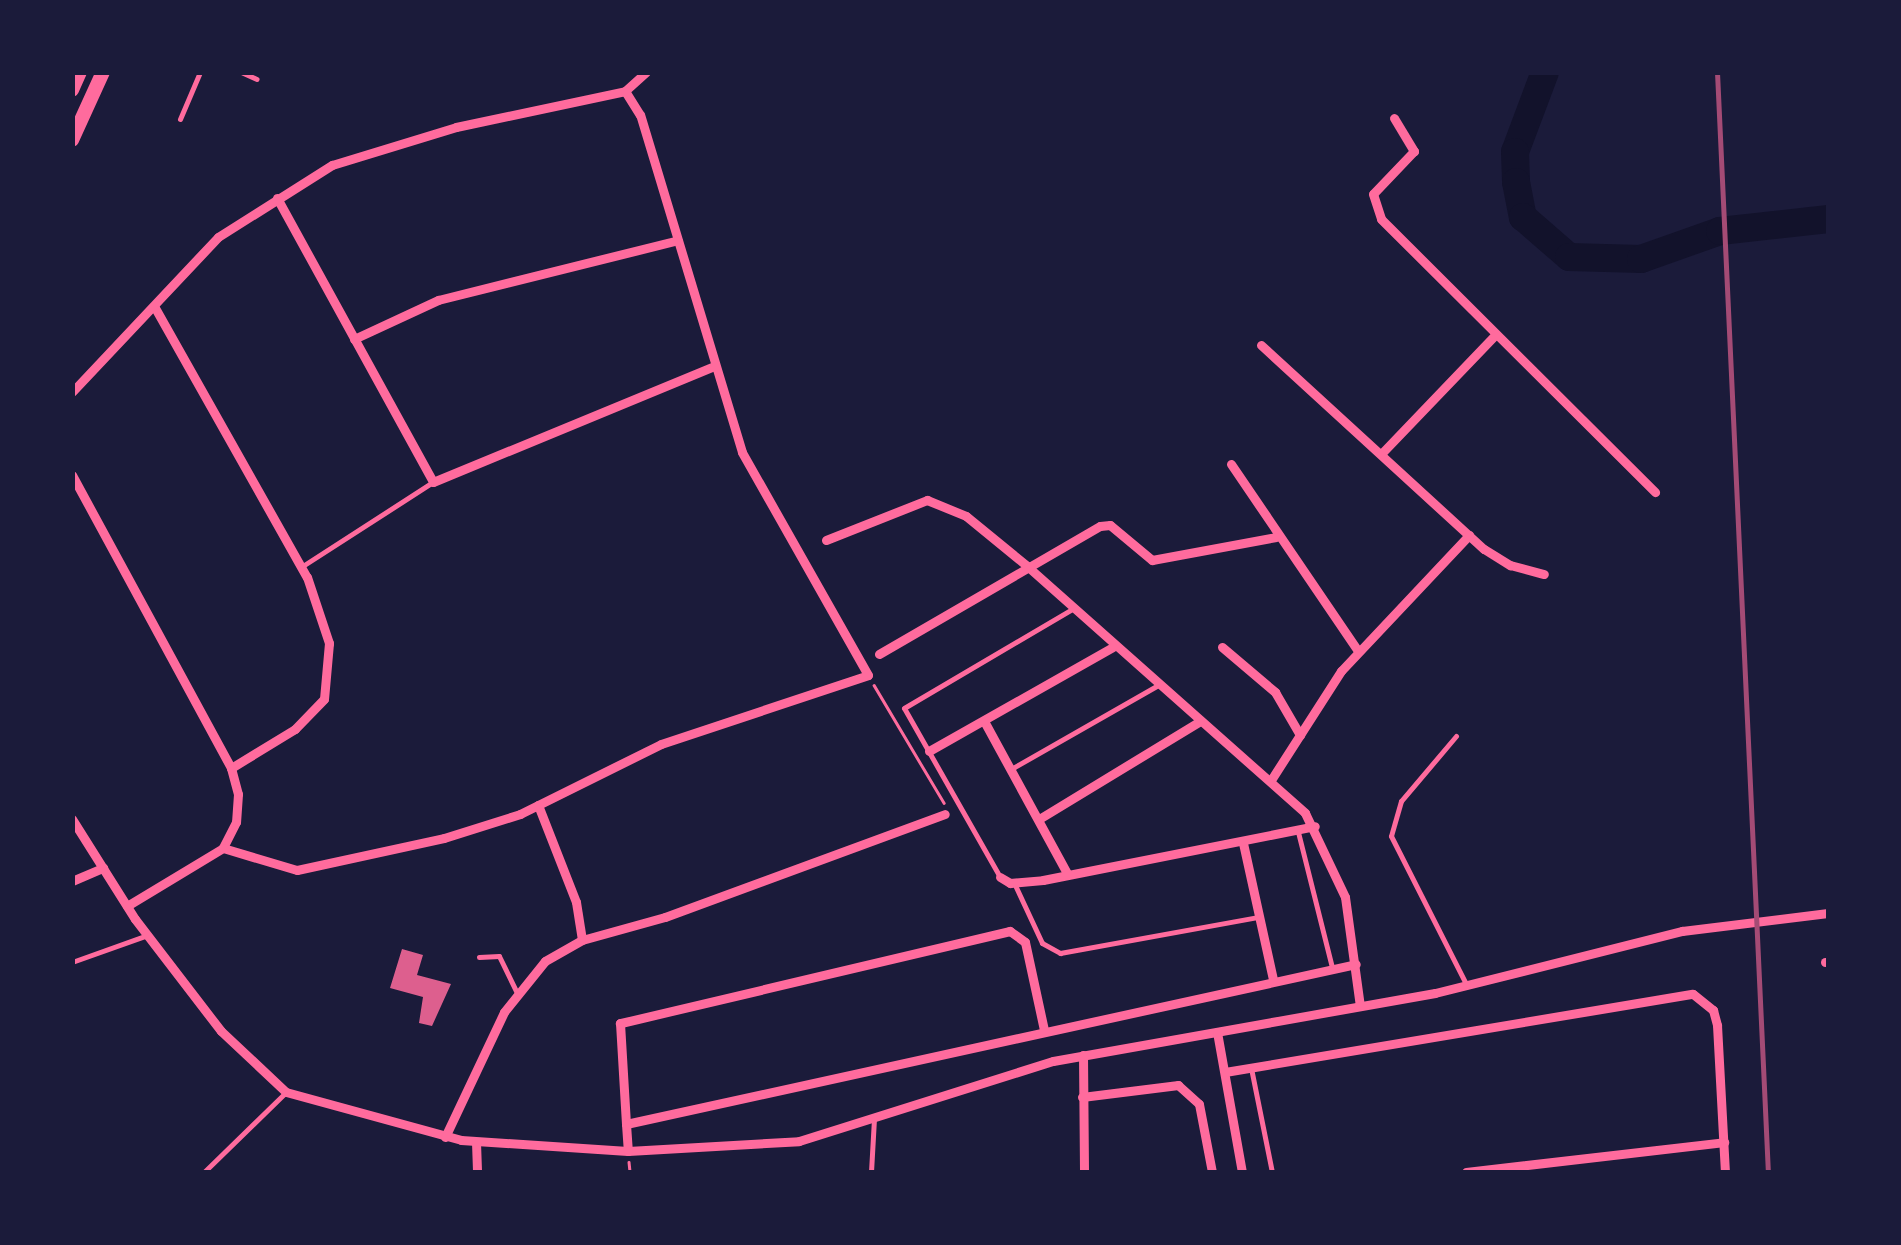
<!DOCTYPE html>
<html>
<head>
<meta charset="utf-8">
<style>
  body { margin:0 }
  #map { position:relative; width:1901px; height:1245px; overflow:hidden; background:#1b1b3a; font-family:"Titillium Web",sans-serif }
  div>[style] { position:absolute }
  .river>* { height:28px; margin:-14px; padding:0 14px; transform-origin:14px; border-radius:14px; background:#12122b }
  .building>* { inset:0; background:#dd5f8e }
  .path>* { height:2.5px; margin:-1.25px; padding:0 1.25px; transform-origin:1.25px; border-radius:1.25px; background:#ff6b9d }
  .service>* { height:5px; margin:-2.5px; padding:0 2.5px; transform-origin:2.5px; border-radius:2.5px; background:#ff6b9d }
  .minor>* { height:9px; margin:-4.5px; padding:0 4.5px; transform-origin:4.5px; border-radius:4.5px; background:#ff6b9d }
  .primary>* { height:14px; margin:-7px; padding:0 7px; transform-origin:7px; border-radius:7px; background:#ff6b9d }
  .rail>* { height:5px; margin:-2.5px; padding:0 2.5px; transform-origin:2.5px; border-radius:2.5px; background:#a44b75 }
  span { translate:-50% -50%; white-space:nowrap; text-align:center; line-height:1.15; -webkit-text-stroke:9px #1b1b3a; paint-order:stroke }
  .frame { position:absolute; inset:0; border:75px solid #1b1b3a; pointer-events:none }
</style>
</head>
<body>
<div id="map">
  <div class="river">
    <div style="left:1545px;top:72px;width:85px;rotate:110.6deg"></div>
    <div style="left:1515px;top:152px;width:30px;rotate:88deg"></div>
    <div style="left:1516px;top:182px;width:36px;rotate:79deg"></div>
    <div style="left:1523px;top:217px;width:61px;rotate:41deg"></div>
    <div style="left:1569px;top:257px;width:72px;rotate:1.6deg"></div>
    <div style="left:1641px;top:259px;width:84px;rotate:-19.5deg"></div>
    <div style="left:1720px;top:231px;width:109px;rotate:-6.3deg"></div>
  </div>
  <div class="building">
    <div style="clip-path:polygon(402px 949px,423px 955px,417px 975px,451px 984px,432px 1026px,419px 1023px,423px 997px,390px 988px)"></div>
  </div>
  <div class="path">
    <div style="left:874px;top:685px;width:137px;rotate:59.3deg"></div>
    <div style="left:629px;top:1162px;width:10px;rotate:84deg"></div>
  </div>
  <div class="service">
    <div style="left:241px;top:72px;width:17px;rotate:24deg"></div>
    <div style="left:180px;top:119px;width:51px;rotate:-66.9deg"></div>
    <div style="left:301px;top:567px;width:157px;rotate:-32.8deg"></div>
    <div style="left:1456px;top:736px;width:85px;rotate:130.2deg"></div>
    <div style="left:1401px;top:801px;width:36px;rotate:106deg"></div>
    <div style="left:1391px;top:836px;width:168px;rotate:63.1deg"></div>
    <div style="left:1011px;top:769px;width:169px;rotate:-29.7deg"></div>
    <div style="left:1298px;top:832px;width:139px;rotate:75.9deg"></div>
    <div style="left:1000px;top:877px;width:194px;rotate:-119.6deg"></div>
    <div style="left:904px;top:708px;width:195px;rotate:-30.5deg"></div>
    <div style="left:1015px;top:885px;width:64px;rotate:65deg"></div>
    <div style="left:1042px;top:943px;width:21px;rotate:29deg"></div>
    <div style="left:1060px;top:953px;width:202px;rotate:-10.3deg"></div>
    <div style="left:479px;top:957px;width:20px;rotate:-3deg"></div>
    <div style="left:499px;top:956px;width:39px;rotate:64deg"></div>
    <div style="left:72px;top:962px;width:77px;rotate:-19.6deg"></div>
    <div style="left:1251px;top:1068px;width:106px;rotate:78.6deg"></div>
    <div style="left:204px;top:1172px;width:115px;rotate:-44.3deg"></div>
    <div style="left:871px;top:1172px;width:53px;rotate:-86.8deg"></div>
  </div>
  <div class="minor">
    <div style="left:1394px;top:118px;width:39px;rotate:59deg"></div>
    <div style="left:1414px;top:151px;width:59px;rotate:133.6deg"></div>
    <div style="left:1373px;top:194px;width:26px;rotate:72deg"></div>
    <div style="left:1381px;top:219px;width:387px;rotate:44.9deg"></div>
    <div style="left:277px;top:198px;width:324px;rotate:61.2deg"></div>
    <div style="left:433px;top:482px;width:302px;rotate:-22.4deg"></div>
    <div style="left:154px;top:306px;width:311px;rotate:60.6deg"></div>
    <div style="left:307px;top:577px;width:70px;rotate:71.6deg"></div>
    <div style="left:329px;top:643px;width:56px;rotate:95.1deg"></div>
    <div style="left:324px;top:699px;width:42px;rotate:134deg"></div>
    <div style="left:295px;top:729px;width:75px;rotate:148.6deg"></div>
    <div style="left:354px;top:339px;width:93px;rotate:-24.9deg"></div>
    <div style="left:438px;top:300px;width:247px;rotate:-14deg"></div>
    <div style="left:1261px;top:345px;width:302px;rotate:42.5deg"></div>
    <div style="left:1484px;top:549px;width:31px;rotate:32deg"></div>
    <div style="left:1510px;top:565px;width:35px;rotate:15deg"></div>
    <div style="left:72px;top:392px;width:213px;rotate:-46.7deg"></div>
    <div style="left:218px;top:237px;width:135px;rotate:-32.3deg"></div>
    <div style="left:332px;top:165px;width:130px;rotate:-17deg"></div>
    <div style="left:456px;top:127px;width:173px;rotate:-12deg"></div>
    <div style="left:625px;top:91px;width:28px;rotate:-42deg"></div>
    <div style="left:1381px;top:454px;width:166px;rotate:-46.2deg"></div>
    <div style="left:1231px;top:464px;width:226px;rotate:55.8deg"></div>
    <div style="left:72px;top:475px;width:333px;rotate:61.5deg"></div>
    <div style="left:231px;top:768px;width:27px;rotate:75deg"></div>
    <div style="left:238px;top:794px;width:28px;rotate:94deg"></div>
    <div style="left:236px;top:822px;width:29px;rotate:117deg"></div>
    <div style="left:223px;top:848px;width:112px;rotate:148.9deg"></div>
    <div style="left:826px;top:540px;width:109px;rotate:-21.6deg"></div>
    <div style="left:927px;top:500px;width:42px;rotate:22.3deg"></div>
    <div style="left:966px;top:516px;width:79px;rotate:39.3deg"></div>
    <div style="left:1027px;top:566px;width:372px;rotate:41.6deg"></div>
    <div style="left:1305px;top:813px;width:93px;rotate:64.5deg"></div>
    <div style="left:1345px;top:897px;width:110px;rotate:82.2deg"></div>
    <div style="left:1222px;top:647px;width:70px;rotate:40.3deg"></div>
    <div style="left:1275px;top:692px;width:50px;rotate:59.8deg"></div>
    <div style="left:879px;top:654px;width:255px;rotate:-30.1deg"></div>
    <div style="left:1100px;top:526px;width:10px;rotate:-6deg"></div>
    <div style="left:1110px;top:525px;width:55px;rotate:39.8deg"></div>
    <div style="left:1152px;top:560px;width:126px;rotate:-10.5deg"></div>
    <div style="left:984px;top:721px;width:175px;rotate:61.4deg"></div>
    <div style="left:929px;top:751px;width:211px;rotate:-29.5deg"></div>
    <div style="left:1271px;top:780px;width:130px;rotate:-57.3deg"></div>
    <div style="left:1341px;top:671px;width:187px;rotate:-46.7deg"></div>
    <div style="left:538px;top:805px;width:104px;rotate:68.6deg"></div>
    <div style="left:576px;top:902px;width:38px;rotate:81deg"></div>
    <div style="left:72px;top:819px;width:118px;rotate:57.8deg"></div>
    <div style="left:135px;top:919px;width:141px;rotate:52.5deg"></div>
    <div style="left:221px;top:1031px;width:89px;rotate:43.2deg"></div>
    <div style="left:286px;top:1092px;width:181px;rotate:15.3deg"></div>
    <div style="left:461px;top:1140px;width:167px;rotate:3.8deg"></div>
    <div style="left:628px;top:1151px;width:171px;rotate:-3.3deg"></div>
    <div style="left:799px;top:1141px;width:266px;rotate:-17.5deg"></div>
    <div style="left:1053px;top:1061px;width:388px;rotate:-10.1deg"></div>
    <div style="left:1435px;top:993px;width:255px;rotate:-14.1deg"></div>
    <div style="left:1682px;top:931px;width:147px;rotate:-7deg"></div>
    <div style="left:1039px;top:819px;width:188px;rotate:-31.3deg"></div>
    <div style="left:1243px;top:843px;width:139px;rotate:77.6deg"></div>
    <div style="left:223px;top:848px;width:77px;rotate:16.6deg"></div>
    <div style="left:297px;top:870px;width:150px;rotate:-12.3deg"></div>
    <div style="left:444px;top:838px;width:80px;rotate:-17.5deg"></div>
    <div style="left:520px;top:814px;width:157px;rotate:-26.4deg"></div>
    <div style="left:661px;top:744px;width:218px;rotate:-18.4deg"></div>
    <div style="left:868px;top:675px;width:256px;rotate:-119.5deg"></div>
    <div style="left:742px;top:452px;width:352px;rotate:-106.8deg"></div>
    <div style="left:640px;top:115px;width:28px;rotate:-122deg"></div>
    <div style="left:1000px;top:877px;width:12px;rotate:31deg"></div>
    <div style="left:1010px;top:883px;width:33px;rotate:-5deg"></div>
    <div style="left:1043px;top:880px;width:277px;rotate:-11.2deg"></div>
    <div style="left:72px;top:881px;width:34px;rotate:-23deg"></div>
    <div style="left:1825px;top:962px;width:3px"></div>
    <div style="left:1044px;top:1030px;width:90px;rotate:-102.2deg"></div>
    <div style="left:1025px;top:942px;width:19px;rotate:-144deg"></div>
    <div style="left:1010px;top:931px;width:401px;rotate:166.7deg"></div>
    <div style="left:620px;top:1023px;width:101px;rotate:86.6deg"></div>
    <div style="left:626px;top:1124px;width:747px;rotate:-12.36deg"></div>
    <div style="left:1217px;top:1032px;width:142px;rotate:79.9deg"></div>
    <div style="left:1083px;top:1055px;width:117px;rotate:89.5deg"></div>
    <div style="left:1225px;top:1072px;width:474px;rotate:-9.5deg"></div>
    <div style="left:1693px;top:994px;width:26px;rotate:39deg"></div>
    <div style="left:1713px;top:1010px;width:16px;rotate:75deg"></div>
    <div style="left:1717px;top:1025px;width:147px;rotate:86.9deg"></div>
    <div style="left:1082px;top:1097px;width:97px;rotate:-7.1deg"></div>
    <div style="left:1178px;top:1085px;width:28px;rotate:42deg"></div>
    <div style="left:1199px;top:1104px;width:69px;rotate:79.2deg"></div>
    <div style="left:626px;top:1124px;width:27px;rotate:86deg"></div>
    <div style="left:445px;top:1137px;width:138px;rotate:-64.7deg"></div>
    <div style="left:504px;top:1012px;width:65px;rotate:-51.2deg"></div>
    <div style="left:545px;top:961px;width:43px;rotate:-29.6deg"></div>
    <div style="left:582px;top:940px;width:86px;rotate:-15.5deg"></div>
    <div style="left:665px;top:917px;width:298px;rotate:-20.2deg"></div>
    <div style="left:476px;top:1142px;width:30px;rotate:88deg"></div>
    <div style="left:1466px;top:1172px;width:260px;rotate:-6.6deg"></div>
  </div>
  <div class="primary">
    <div style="left:72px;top:90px;width:20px;rotate:-66deg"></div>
    <div style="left:72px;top:140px;width:75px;rotate:-65.5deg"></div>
  </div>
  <div class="rail">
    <div style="left:1717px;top:72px;width:1101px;rotate:87.35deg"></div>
  </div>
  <div class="frame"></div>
</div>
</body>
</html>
